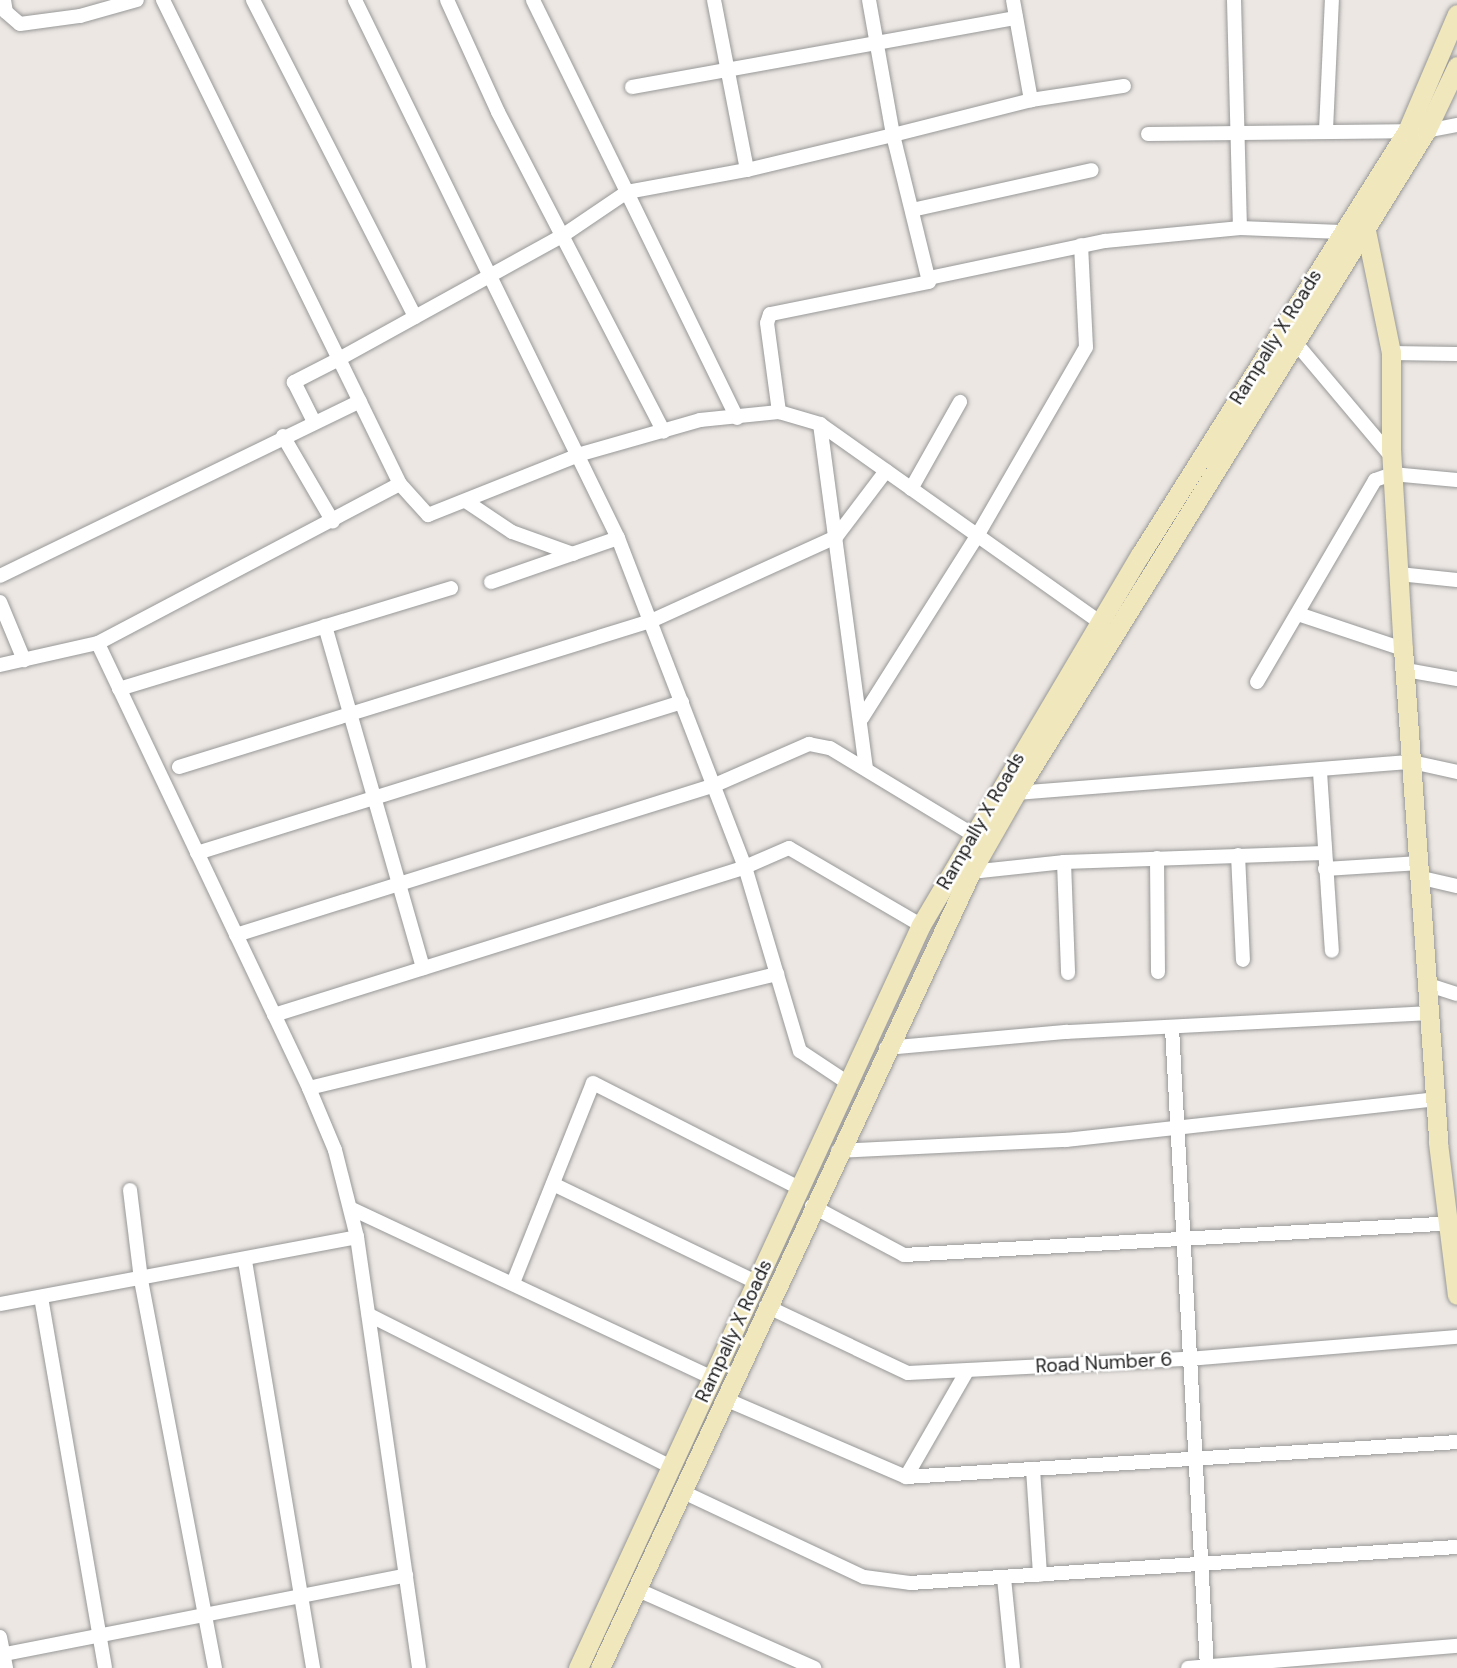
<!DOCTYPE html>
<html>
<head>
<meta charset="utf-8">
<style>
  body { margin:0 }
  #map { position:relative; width:1457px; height:1668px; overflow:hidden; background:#ece7e3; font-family:"DM Sans",sans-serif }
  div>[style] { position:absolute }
  .roads { filter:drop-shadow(0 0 2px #999) drop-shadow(0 0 2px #999) }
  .street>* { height:14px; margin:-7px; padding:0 7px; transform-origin:7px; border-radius:7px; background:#fff }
  .secondary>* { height:19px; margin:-9.5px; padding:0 9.5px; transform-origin:9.5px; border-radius:9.5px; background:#f1e7bc }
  span { translate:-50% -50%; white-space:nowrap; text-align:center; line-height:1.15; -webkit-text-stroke:5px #fff; paint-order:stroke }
  .street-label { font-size:19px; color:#1c1c1c }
</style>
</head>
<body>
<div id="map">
  <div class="roads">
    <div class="street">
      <div style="left:4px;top:0;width:12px;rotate:81deg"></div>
      <div style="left:6px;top:12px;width:18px;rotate:41deg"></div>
      <div style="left:20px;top:24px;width:61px;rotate:-7.6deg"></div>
      <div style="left:80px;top:16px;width:59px;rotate:-15.7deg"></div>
      <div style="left:163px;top:0;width:400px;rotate:63.9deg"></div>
      <div style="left:339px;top:359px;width:51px;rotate:152.9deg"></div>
      <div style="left:294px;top:382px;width:45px;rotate:63.4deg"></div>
      <div style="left:253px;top:0;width:356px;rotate:62.9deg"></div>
      <div style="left:355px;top:0;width:599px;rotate:63.95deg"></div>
      <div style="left:618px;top:538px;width:353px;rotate:68.9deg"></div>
      <div style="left:745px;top:867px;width:192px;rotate:73.4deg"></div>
      <div style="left:800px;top:1051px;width:58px;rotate:33.7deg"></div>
      <div style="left:447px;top:0;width:123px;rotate:65.5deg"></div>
      <div style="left:498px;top:112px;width:360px;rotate:62.6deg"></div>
      <div style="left:714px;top:0;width:173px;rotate:79deg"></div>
      <div style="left:869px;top:0;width:137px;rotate:79.9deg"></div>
      <div style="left:893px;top:135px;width:142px;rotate:-14.2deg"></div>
      <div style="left:1013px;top:0;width:102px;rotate:79.8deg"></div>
      <div style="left:1031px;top:100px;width:94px;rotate:-8.6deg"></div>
      <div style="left:1234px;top:0;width:228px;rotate:88.5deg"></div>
      <div style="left:632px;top:87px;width:390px;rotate:-10.2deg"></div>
      <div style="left:1326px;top:130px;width:130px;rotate:-87.4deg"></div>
      <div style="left:1148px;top:134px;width:278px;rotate:-0.6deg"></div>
      <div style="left:1426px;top:131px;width:32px;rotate:-11deg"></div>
      <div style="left:912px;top:210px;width:184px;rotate:-12.5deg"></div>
      <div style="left:929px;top:278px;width:180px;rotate:-11.9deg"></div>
      <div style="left:1105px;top:241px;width:136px;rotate:-5.5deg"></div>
      <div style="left:1240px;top:228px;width:101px;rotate:2.3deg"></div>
      <div style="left:1295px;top:342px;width:149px;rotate:49.9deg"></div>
      <div style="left:1391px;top:353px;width:66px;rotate:0.9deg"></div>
      <div style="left:737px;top:418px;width:251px;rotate:-116deg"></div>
      <div style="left:627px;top:192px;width:122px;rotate:-10.4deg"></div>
      <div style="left:747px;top:170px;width:150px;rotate:-13.5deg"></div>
      <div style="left:893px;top:135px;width:151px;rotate:76.2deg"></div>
      <div style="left:929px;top:282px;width:162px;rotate:168.6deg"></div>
      <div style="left:770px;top:314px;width:9px;rotate:108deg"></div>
      <div style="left:767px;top:323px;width:90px;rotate:82.3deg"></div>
      <div style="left:820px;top:424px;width:347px;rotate:82.4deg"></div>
      <div style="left:283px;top:436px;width:99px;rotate:59.8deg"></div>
      <div style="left:400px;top:484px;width:42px;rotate:47.9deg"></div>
      <div style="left:428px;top:515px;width:165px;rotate:-21.7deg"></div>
      <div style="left:581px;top:454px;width:124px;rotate:-15.9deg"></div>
      <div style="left:700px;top:420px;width:79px;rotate:-5.8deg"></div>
      <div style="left:779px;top:412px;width:43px;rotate:16.3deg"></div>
      <div style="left:820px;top:424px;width:343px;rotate:35.3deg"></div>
      <div style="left:911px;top:489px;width:100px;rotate:-60.6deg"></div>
      <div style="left:467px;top:502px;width:54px;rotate:33.7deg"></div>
      <div style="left:512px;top:532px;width:65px;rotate:19.8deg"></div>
      <div style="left:1399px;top:574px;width:58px;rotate:5.9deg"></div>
      <div style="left:0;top:576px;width:400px;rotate:-25.9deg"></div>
      <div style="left:491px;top:582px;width:134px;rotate:-19.1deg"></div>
      <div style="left:0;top:602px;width:63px;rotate:67.5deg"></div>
      <div style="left:1298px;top:614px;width:111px;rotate:18.4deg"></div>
      <div style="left:325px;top:626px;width:356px;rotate:74deg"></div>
      <div style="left:0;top:665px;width:100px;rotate:-12.7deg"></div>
      <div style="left:98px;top:643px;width:341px;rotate:-27.8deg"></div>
      <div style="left:400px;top:484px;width:139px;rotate:-116deg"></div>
      <div style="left:339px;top:359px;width:255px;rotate:-28.9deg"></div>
      <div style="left:562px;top:236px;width:78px;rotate:-34.1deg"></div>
      <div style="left:627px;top:192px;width:214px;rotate:-116.1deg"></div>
      <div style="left:1406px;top:670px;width:52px;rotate:10deg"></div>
      <div style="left:1257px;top:682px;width:234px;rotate:-59.7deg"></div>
      <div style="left:1375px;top:480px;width:18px;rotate:-19deg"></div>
      <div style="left:1392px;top:474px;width:65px;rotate:5.3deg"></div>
      <div style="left:119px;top:689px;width:347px;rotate:-16.9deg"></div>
      <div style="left:862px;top:718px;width:215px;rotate:-57.7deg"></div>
      <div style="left:977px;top:536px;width:218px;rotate:-60deg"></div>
      <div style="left:1086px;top:347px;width:102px;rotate:-92.8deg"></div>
      <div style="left:179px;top:767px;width:494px;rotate:-17.2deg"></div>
      <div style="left:651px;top:621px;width:203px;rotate:-24.4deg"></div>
      <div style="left:836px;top:537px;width:83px;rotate:-52.9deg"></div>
      <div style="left:1320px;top:772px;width:179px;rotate:86.2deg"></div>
      <div style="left:1016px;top:793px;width:397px;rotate:-4.5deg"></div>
      <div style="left:1412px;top:762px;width:46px;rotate:12.5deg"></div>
      <div style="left:197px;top:853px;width:508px;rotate:-17.29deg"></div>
      <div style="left:1238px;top:855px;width:105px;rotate:87.3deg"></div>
      <div style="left:1157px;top:858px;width:114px;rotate:89.5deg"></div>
      <div style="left:1064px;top:862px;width:111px;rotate:87.9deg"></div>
      <div style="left:1325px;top:869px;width:95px;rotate:-3.6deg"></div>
      <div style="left:971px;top:872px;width:94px;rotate:-6.1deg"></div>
      <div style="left:1064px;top:862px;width:260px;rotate:-2deg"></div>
      <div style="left:1422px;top:878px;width:36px;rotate:13deg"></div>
      <div style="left:236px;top:935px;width:502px;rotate:-17.39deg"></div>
      <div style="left:715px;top:785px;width:103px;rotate:-23.6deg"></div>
      <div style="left:809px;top:744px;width:21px;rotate:11deg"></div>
      <div style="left:830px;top:748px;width:166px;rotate:31.2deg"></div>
      <div style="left:1429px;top:985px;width:29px;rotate:18deg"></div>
      <div style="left:274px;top:1015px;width:494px;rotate:-17.4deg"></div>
      <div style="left:745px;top:867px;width:48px;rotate:-23.4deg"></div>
      <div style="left:789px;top:848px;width:153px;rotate:30.3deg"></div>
      <div style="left:1172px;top:1028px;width:641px;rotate:86.87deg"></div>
      <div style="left:886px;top:1048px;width:182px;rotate:-5.1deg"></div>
      <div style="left:1067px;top:1032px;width:362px;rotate:-3deg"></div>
      <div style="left:309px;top:1088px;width:482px;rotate:-13.7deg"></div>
      <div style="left:838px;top:1151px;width:228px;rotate:-2.8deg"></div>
      <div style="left:1066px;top:1140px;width:371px;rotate:-6.3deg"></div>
      <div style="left:553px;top:1184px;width:225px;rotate:25.8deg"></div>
      <div style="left:130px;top:1190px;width:91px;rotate:83deg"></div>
      <div style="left:141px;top:1280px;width:395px;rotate:79.2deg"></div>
      <div style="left:812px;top:1206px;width:104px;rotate:28deg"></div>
      <div style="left:904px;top:1255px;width:552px;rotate:-3.32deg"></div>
      <div style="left:352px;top:1209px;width:398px;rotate:25.1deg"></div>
      <div style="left:357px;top:1237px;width:435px;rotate:81.8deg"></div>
      <div style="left:245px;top:1261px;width:413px;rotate:80.5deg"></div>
      <div style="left:513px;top:1283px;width:215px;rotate:-68.2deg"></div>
      <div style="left:593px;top:1083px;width:231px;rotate:27deg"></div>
      <div style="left:41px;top:1297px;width:376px;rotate:80.2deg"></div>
      <div style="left:0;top:1304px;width:363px;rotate:-10.6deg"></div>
      <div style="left:357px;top:1237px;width:90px;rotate:-104.2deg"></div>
      <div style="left:335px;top:1150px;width:67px;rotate:-112.8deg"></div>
      <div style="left:309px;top:1088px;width:492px;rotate:-115.4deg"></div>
      <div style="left:766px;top:1306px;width:157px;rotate:25.3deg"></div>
      <div style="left:908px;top:1373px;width:280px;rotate:-2.9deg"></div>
      <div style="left:1188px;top:1359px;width:270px;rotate:-4.7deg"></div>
      <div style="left:369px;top:1315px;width:338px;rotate:26.7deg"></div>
      <div style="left:725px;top:1399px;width:197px;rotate:23.3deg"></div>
      <div style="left:906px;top:1477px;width:552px;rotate:-3.63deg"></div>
      <div style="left:1033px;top:1469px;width:106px;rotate:86.2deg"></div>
      <div style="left:906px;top:1477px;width:122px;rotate:-60.1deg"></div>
      <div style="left:681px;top:1491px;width:202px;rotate:25.2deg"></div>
      <div style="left:864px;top:1577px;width:46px;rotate:7.4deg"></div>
      <div style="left:910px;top:1583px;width:548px;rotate:-3.77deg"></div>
      <div style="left:1004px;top:1578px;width:90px;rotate:84.3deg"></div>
      <div style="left:636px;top:1589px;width:195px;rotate:23.9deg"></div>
      <div style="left:0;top:1637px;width:32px;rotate:79deg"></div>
      <div style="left:0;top:1655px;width:414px;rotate:-11.1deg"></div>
      <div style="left:1188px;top:1668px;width:270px;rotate:-4.7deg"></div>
    </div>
    <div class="secondary">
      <div style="left:1364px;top:221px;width:135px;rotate:78.4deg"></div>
      <div style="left:1391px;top:353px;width:96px;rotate:90deg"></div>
      <div style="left:1391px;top:449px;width:200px;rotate:86.6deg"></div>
      <div style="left:1403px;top:649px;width:495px;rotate:85.9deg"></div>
      <div style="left:1438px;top:1143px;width:153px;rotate:82.9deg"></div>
      <div style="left:578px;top:1668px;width:818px;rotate:-65.22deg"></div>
      <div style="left:921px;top:925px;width:430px;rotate:-59.4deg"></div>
      <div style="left:1140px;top:555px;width:501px;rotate:-57.8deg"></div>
      <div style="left:1407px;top:131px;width:127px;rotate:-66.9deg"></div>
      <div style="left:600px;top:1668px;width:878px;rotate:-65.01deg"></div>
      <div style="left:971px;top:872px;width:91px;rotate:-60.3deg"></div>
      <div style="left:1016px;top:793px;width:779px;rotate:-58.23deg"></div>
      <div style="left:1426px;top:131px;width:72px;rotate:-64.5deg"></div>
    </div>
  </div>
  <div class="street-label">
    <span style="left:1276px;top:337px;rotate:-58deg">Rampally X Roads</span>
    <span style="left:981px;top:821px;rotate:-60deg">Rampally X Roads</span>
    <span style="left:734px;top:1331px;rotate:-65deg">Rampally X Roads</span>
    <span style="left:1104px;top:1363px;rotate:-3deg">Road Number 6</span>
  </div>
</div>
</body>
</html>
